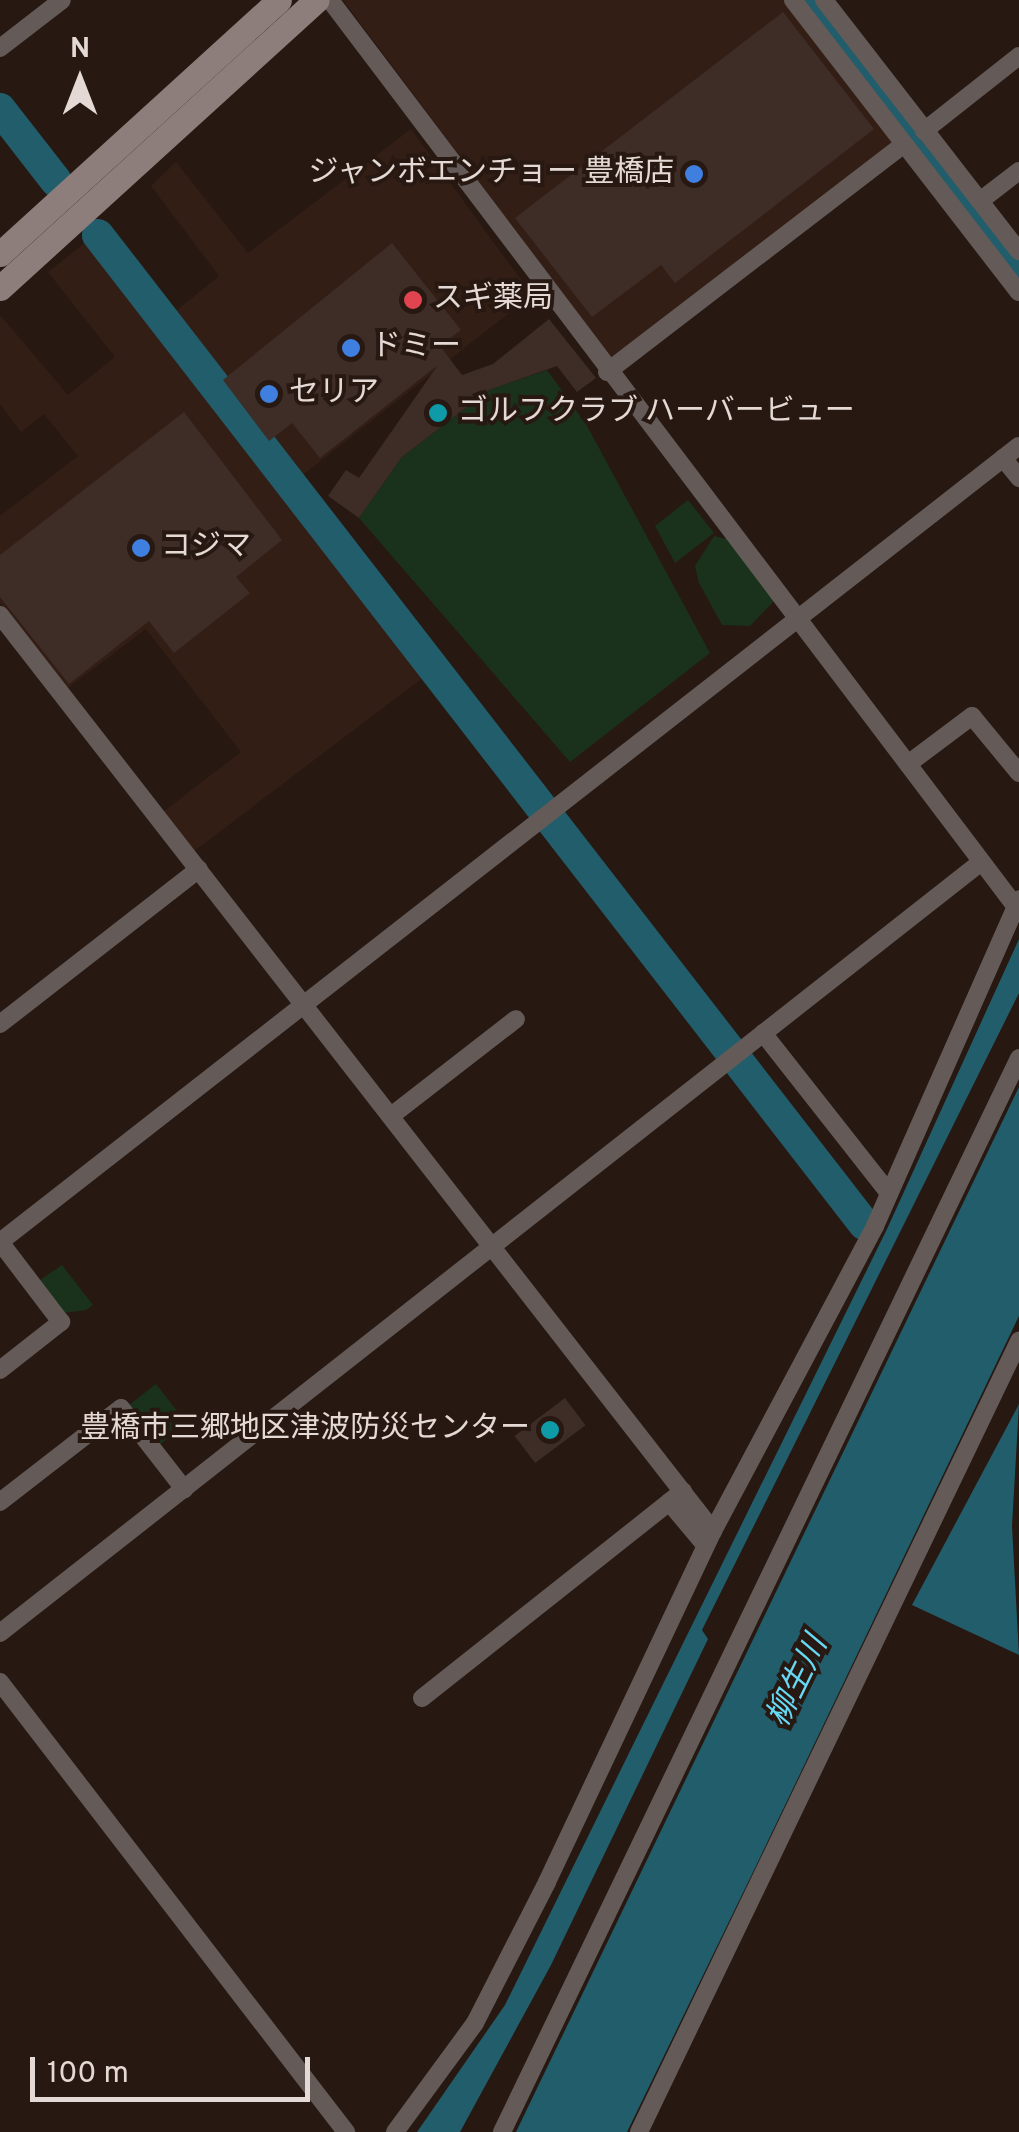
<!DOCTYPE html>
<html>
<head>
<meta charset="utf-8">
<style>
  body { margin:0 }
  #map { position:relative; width:1019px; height:2132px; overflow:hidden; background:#271812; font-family:Overpass,"Noto Sans JP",sans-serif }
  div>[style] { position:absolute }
  .built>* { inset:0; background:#331e15 }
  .green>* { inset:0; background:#1a321b; transform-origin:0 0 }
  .water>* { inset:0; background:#215d6a }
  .river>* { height:32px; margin:-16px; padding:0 16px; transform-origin:16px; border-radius:16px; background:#215d6a }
  .building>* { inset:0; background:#3e2c27; transform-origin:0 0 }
  .minor>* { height:18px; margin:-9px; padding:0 9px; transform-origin:9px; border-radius:9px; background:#645b59 }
  .secondary>* { height:25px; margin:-12.5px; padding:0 12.5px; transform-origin:12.5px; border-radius:12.5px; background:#8d7e7c }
  .dots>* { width:28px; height:28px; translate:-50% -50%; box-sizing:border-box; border:5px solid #271812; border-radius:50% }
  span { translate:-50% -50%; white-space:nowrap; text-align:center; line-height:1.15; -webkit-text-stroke:8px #271812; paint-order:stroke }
  .poi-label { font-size:30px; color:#e4d9d4 }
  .right { translate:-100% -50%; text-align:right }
  .left { translate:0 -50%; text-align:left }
  .water-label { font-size:32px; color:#66d9f4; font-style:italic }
  .north { position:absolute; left:30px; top:30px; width:100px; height:100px; -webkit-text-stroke:8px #271812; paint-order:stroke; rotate:0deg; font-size:28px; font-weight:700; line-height:40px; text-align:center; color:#e4d9d4 }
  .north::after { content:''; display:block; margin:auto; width:35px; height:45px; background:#e4d9d4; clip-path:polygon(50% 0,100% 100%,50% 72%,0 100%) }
  .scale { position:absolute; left:30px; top:2057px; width:280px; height:45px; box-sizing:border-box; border:5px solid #e4d9d4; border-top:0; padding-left:12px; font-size:30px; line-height:35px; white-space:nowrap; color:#e4d9d4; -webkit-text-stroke:8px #271812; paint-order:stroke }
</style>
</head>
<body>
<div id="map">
  <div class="built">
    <div style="clip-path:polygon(343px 0,786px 0,897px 144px,613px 361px)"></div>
    <div style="clip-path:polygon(411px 129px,532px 295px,295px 481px,192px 346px,180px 354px,429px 673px,193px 852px,163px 812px,241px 752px,146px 629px,65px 690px,0 603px,0 516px,78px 456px,44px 414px,21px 432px,0 404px,0 315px,68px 395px,115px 357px,48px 272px,91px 238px,167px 334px,175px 328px,166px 319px,219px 276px,151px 186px,176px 162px,248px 253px)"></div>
  </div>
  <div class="green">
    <div style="clip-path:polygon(547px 370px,586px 424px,710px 653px,570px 762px,359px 518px,402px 457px,489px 390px)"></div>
    <div style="clip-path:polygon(688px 500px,714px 533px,675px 563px,655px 526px)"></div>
    <div style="clip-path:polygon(714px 536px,727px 539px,774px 601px,750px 626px,722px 625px,699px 583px,695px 566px)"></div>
    <div style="clip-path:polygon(62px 1265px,93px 1305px,86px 1310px,64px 1313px,40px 1280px)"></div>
    <div style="left:156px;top:1384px;width:50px;height:35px;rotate:52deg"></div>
  </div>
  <div class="water">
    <div style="clip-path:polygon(1019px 939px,1019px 993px,702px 1630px,708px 1639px,551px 1965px,460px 2132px,417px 2132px,505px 2005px,887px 1229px)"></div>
    <div style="clip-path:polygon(1019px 1087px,1019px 1316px,755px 1868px,627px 2132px,516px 2132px)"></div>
    <div style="clip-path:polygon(1019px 1404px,1012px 1526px,1019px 1655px,912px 1605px)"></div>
  </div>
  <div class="river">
    <div style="left:810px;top:0;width:341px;rotate:52.2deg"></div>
    <div style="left:0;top:109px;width:91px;rotate:52.1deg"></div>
    <div style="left:98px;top:235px;width:1251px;rotate:52.24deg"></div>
  </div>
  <div class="building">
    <div style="clip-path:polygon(783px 12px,874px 129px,675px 283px,661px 265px,592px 317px,515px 218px)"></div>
    <div style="clip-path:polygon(392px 243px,461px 330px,440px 346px,462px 375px,493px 364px,549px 319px,596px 378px,577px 392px,557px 366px,489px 390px,402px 457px,359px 518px,328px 496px,346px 470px,359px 478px,438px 365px,320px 458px,292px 423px,269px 441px,223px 380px)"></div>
    <div style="clip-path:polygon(184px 412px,282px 540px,236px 577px,250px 593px,174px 653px,149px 621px,69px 684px,0 597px,0 555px)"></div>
    <div style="left:565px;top:1398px;width:34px;height:63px;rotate:53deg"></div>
  </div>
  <div class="minor">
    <div style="left:330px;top:0;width:1137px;rotate:52.9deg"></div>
    <div style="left:793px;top:0;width:369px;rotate:52.3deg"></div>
    <div style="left:824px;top:0;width:318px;rotate:52.2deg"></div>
    <div style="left:0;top:48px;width:78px;rotate:-37.7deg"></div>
    <div style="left:924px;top:131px;width:121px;rotate:-38.3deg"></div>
    <div style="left:980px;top:201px;width:49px;rotate:-37.6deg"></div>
    <div style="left:607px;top:372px;width:374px;rotate:-37.5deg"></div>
    <div style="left:1003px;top:458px;width:26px;rotate:51deg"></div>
    <div style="left:0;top:615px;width:1161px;rotate:52.1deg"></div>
    <div style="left:908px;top:764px;width:80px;rotate:-36.9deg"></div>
    <div style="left:972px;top:716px;width:74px;rotate:50.5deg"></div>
    <div style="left:0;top:1024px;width:252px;rotate:-37.9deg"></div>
    <div style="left:763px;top:1033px;width:204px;rotate:51.8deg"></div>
    <div style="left:391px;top:1116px;width:158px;rotate:-37.8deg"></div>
    <div style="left:0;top:1370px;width:78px;rotate:-38.2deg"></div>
    <div style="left:61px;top:1322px;width:101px;rotate:-127.3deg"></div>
    <div style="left:0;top:1242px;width:1293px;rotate:-38deg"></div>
    <div style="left:0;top:1502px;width:153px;rotate:-37.8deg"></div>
    <div style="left:121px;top:1408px;width:103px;rotate:52.1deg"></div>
    <div style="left:669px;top:1502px;width:57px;rotate:49.9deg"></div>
    <div style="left:0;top:1633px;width:1248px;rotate:-38.16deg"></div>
    <div style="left:0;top:1682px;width:568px;rotate:52.44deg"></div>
    <div style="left:422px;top:1698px;width:333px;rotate:-38.4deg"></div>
    <div style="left:395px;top:2132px;width:135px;rotate:-53.7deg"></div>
    <div style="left:475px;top:2023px;width:158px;rotate:-62.9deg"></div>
    <div style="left:547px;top:1882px;width:388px;rotate:-64.7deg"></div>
    <div style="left:713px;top:1531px;width:345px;rotate:-62deg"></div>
    <div style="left:875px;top:1226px;width:357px;rotate:-66.2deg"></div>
    <div style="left:502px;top:2132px;width:1192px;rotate:-64.29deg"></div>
    <div style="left:639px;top:2132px;width:878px;rotate:-64.34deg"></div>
  </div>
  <div class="secondary">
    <div style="left:0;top:254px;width:377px;rotate:-42.3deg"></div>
    <div style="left:0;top:288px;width:428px;rotate:-42.3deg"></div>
  </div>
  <div class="dots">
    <div style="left:694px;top:174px;background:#3f7fe0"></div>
    <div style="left:413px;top:300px;background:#e0444e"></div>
    <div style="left:351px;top:348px;background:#3f7fe0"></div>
    <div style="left:269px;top:394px;background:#3f7fe0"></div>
    <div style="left:438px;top:413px;background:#0f9aa8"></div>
    <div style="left:141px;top:548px;background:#3f7fe0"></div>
    <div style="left:550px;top:1430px;background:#0f9aa8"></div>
  </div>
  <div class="poi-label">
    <span class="right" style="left:674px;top:174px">ジャンボエンチョー 豊橋店</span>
    <span class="left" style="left:433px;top:300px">スギ薬局</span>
    <span class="left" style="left:371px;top:348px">ドミー</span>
    <span class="left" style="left:289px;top:394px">セリア</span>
    <span class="left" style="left:458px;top:413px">ゴルフクラブ ハーバービュー</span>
    <span class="left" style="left:161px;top:548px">コジマ</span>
    <span class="right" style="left:530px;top:1430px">豊橋市三郷地区津波防災センター</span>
  </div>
  <div class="water-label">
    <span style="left:799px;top:1682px;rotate:-64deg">柳生川</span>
  </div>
  <div class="north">N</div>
  <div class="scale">100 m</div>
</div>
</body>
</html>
